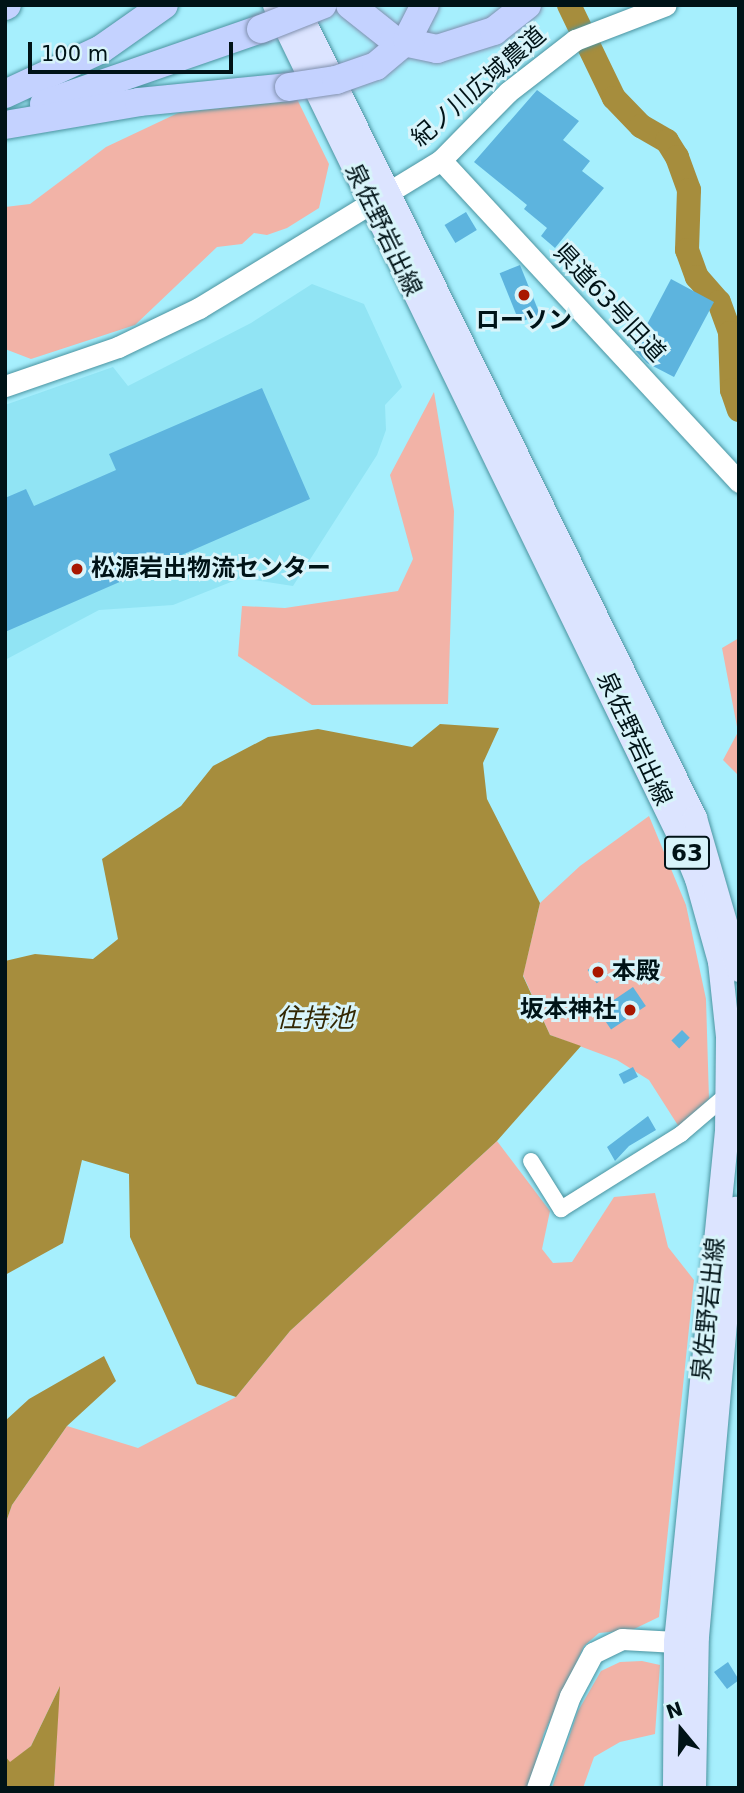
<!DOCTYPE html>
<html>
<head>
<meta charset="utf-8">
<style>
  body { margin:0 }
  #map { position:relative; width:744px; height:1793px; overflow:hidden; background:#a6effd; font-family:"DejaVu Sans","Noto Sans JP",sans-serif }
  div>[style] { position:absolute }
  .built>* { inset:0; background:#91e4f4 }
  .green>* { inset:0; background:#f2b3a7 }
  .water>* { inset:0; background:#a68d3d }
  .river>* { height:24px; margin:-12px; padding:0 12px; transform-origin:12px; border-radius:12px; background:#a68d3d }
  .building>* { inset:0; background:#5db4de; transform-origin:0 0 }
  .roads { filter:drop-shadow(0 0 2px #4b93a0) drop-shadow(0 0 2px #4b93a0) }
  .street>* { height:16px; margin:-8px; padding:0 8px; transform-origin:8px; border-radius:8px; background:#fff }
  .secondary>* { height:21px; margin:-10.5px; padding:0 10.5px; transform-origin:10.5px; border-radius:10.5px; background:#fff }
  .primary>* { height:24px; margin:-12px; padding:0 12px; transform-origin:12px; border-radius:12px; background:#dce4ff }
  .highway>* { height:28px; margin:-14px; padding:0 14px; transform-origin:14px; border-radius:14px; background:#c4d2ff }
  .bridges { filter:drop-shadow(0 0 2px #7f8fae) drop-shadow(0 0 2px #7f8fae) }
  .highway-bridge>* { height:28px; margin:-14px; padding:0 14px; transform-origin:14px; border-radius:14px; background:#c4d2ff }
  .dots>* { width:19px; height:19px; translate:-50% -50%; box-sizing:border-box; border:4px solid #d8f4fa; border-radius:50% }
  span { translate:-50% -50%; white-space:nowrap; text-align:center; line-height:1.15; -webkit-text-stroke:6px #d8f4fa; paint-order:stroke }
  .shield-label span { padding:2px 5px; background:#d8f4fa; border:2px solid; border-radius:5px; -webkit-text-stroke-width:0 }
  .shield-label { font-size:23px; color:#001317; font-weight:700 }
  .street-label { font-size:24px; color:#001317 }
  .poi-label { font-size:24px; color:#001317; font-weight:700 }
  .left { translate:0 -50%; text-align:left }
  .right { translate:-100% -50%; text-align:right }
  .water-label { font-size:26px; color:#332804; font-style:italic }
  .frame { position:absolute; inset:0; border:7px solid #001317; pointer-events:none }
  .north { position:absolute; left:646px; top:1695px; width:70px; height:70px; -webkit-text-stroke:5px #d8f4fa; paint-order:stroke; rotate:341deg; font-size:19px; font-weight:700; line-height:28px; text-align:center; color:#001317 }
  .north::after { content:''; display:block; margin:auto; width:24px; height:32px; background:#001317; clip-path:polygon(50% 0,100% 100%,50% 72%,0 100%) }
  .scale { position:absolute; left:28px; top:42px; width:205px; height:32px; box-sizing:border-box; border:4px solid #001317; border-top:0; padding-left:9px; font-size:21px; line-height:24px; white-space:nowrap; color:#001317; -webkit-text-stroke:5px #d8f4fa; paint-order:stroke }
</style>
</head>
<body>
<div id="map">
  <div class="built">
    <div style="clip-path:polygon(312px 284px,364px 304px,402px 387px,385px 405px,386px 430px,377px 455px,293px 586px,241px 578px,173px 605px,99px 610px,5px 660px,5px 405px,113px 367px,128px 386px,251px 323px)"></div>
  </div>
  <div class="green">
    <div style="clip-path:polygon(297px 99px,329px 164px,319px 208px,287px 228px,267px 235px,254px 233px,242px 244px,217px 247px,135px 325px,31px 359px,5px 349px,5px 207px,30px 204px,106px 147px,178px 113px)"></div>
    <div style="clip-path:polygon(434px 392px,454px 511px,448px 704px,312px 705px,238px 656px,242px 606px,285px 608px,398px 591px,413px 559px,390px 475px)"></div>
    <div style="clip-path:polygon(739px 638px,739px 776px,723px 760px,738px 732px,722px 648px)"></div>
    <div style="clip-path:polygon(649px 816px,686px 905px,706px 999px,709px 1099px,679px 1127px,649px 1080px,617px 1060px,550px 1035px,523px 975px,540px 903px,580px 866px)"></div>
    <div style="clip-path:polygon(497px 1141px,550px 1211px,542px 1249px,553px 1263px,572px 1262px,614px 1197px,655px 1193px,668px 1247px,694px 1280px,659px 1617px,632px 1630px,599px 1633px,584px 1646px,544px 1733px,528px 1788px,54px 1788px,59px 1688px,31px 1746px,10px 1763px,5px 1756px,5px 1525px,12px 1505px,67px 1426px,138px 1448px,236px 1397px,290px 1331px)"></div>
    <div style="clip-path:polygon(642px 1661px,660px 1665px,655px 1734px,620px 1742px,594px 1757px,583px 1788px,552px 1788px,578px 1711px,601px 1671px,620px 1662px)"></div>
  </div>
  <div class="water">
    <div style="clip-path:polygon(440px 724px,499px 728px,483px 763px,487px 799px,540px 903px,523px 976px,550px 1035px,581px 1046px,497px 1141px,290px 1331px,236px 1397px,197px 1384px,130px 1237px,129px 1174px,82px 1160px,63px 1243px,5px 1275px,5px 961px,35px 954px,93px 959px,118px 939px,102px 859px,181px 806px,213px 766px,268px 737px,318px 729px,412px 747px)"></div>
    <div style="clip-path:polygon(104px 1356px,116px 1381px,67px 1426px,12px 1505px,5px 1525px,5px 1421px,29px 1399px)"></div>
    <div style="clip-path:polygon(60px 1686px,54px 1788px,5px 1788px,5px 1756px,10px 1762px,31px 1746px)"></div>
  </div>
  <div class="river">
    <div style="left:569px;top:5px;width:103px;rotate:64.2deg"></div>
    <div style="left:614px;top:98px;width:39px;rotate:46deg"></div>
    <div style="left:641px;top:126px;width:30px;rotate:30deg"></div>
    <div style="left:667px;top:141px;width:19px;rotate:58deg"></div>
    <div style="left:677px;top:157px;width:35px;rotate:70deg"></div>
    <div style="left:689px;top:190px;width:60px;rotate:91.9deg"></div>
    <div style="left:687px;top:250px;width:29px;rotate:70deg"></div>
    <div style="left:697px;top:277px;width:33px;rotate:49deg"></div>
    <div style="left:719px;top:302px;width:33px;rotate:70deg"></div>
    <div style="left:730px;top:333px;width:57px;rotate:88deg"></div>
    <div style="left:732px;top:390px;width:21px;rotate:71deg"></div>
  </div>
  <div class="building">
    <div style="clip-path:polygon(537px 90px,579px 121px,563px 140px,590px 161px,582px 171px,604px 188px,555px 248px,541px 236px,547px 228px,524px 209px,527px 205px,474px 162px)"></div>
    <div style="left:466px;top:212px;width:21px;height:25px;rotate:59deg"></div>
    <div style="left:520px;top:265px;width:53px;height:22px;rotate:68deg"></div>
    <div style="clip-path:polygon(671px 279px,714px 302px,674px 377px,647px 363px,634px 349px)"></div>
    <div style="clip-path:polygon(262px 388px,310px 499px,5px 632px,5px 498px,26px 489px,34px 506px,116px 470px,109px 454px)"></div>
    <div style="left:599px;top:962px;width:16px;height:14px;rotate:55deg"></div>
    <div style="left:633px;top:987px;width:23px;height:42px;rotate:56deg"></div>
    <div style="left:682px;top:1030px;width:11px;height:15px;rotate:45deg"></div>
    <div style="left:633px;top:1067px;width:11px;height:16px;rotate:63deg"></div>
    <div style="clip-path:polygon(648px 1116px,656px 1130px,629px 1146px,615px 1161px,607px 1147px)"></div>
    <div style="clip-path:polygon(728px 1662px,739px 1680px,727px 1689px,714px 1672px)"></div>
  </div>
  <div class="roads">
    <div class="street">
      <div style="left:531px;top:1161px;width:57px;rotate:58deg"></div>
      <div style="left:561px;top:1209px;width:142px;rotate:-32deg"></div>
      <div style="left:681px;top:1134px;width:65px;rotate:-40.6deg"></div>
    </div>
    <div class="secondary">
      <div style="left:441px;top:160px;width:439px;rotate:47.2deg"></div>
      <div style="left:5px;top:386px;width:120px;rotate:-19deg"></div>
      <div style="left:118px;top:347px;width:90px;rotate:-25.7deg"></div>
      <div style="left:199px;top:308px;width:284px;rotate:-31.4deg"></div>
      <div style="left:441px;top:160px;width:95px;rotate:-45.4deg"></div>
      <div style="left:508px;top:92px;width:85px;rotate:-37.8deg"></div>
      <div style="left:575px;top:40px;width:97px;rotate:-21deg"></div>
      <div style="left:537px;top:1788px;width:98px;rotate:-70.3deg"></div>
      <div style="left:570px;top:1696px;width:49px;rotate:-61.9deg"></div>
      <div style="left:593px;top:1653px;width:32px;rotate:-26deg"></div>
      <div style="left:622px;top:1639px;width:54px;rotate:3.2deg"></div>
    </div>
    <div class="primary">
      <div style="left:275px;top:5px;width:923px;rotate:64.05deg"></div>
      <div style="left:679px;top:835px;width:48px;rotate:67.8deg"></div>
      <div style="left:697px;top:879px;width:86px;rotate:74.5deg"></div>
      <div style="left:720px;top:962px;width:75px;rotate:83.9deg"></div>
      <div style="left:728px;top:1037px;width:94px;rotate:90.6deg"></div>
      <div style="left:727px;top:1131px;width:514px;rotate:95.7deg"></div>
      <div style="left:676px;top:1642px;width:146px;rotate:90.4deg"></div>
      <div style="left:296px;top:5px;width:906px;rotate:63.86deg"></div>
      <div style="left:695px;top:818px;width:158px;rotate:73.9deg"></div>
      <div style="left:694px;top:1788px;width:151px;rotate:-88.9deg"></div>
      <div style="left:697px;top:1637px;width:430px;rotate:-84.9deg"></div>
    </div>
    <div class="highway">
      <div style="left:5px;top:6px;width:2px;rotate:-27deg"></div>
      <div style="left:5px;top:94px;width:105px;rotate:-24.9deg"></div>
      <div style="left:100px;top:50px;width:78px;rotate:-35.1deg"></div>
      <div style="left:44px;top:104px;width:230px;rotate:-19.1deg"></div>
      <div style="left:5px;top:125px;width:136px;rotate:-9.7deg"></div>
      <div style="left:139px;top:102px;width:151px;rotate:-5.7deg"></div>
    </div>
  </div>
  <div class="bridges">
    <div class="highway-bridge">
      <div style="left:350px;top:5px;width:56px;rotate:38.5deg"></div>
      <div style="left:394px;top:40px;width:44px;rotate:11.8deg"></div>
      <div style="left:437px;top:49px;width:60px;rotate:-17.5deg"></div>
      <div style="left:494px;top:31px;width:42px;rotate:-38.2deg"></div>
      <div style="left:261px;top:29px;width:66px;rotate:-21.5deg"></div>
      <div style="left:289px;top:87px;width:48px;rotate:-8.5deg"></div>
      <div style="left:336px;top:80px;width:42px;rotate:-19.3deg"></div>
      <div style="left:376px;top:66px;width:40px;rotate:-40deg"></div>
      <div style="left:407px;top:40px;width:39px;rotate:-63deg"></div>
    </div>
  </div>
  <div class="dots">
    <div style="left:524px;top:295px;background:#a81700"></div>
    <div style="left:77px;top:569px;background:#a81700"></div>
    <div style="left:598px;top:972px;background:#a81700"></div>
    <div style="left:630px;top:1010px;background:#a81700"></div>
  </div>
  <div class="shield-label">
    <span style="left:687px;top:853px">63</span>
  </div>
  <div class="street-label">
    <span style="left:479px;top:87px;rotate:-41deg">紀ノ川広域農道</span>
    <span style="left:383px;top:230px;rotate:64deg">泉佐野岩出線</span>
    <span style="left:609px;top:303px;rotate:47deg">県道63号旧道</span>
    <span style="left:634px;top:739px;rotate:65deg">泉佐野岩出線</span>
    <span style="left:709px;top:1309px;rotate:-84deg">泉佐野岩出線</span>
  </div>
  <div class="poi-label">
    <span style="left:524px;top:321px">ローソン</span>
    <span class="left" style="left:91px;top:569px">松源岩出物流センター</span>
    <span class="left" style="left:612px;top:972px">本殿</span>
    <span class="right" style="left:616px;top:1010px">坂本神社</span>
  </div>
  <div class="water-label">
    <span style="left:315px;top:1019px">住持池</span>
  </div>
  <div class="frame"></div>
  <div class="north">N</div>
  <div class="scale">100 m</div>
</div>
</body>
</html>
